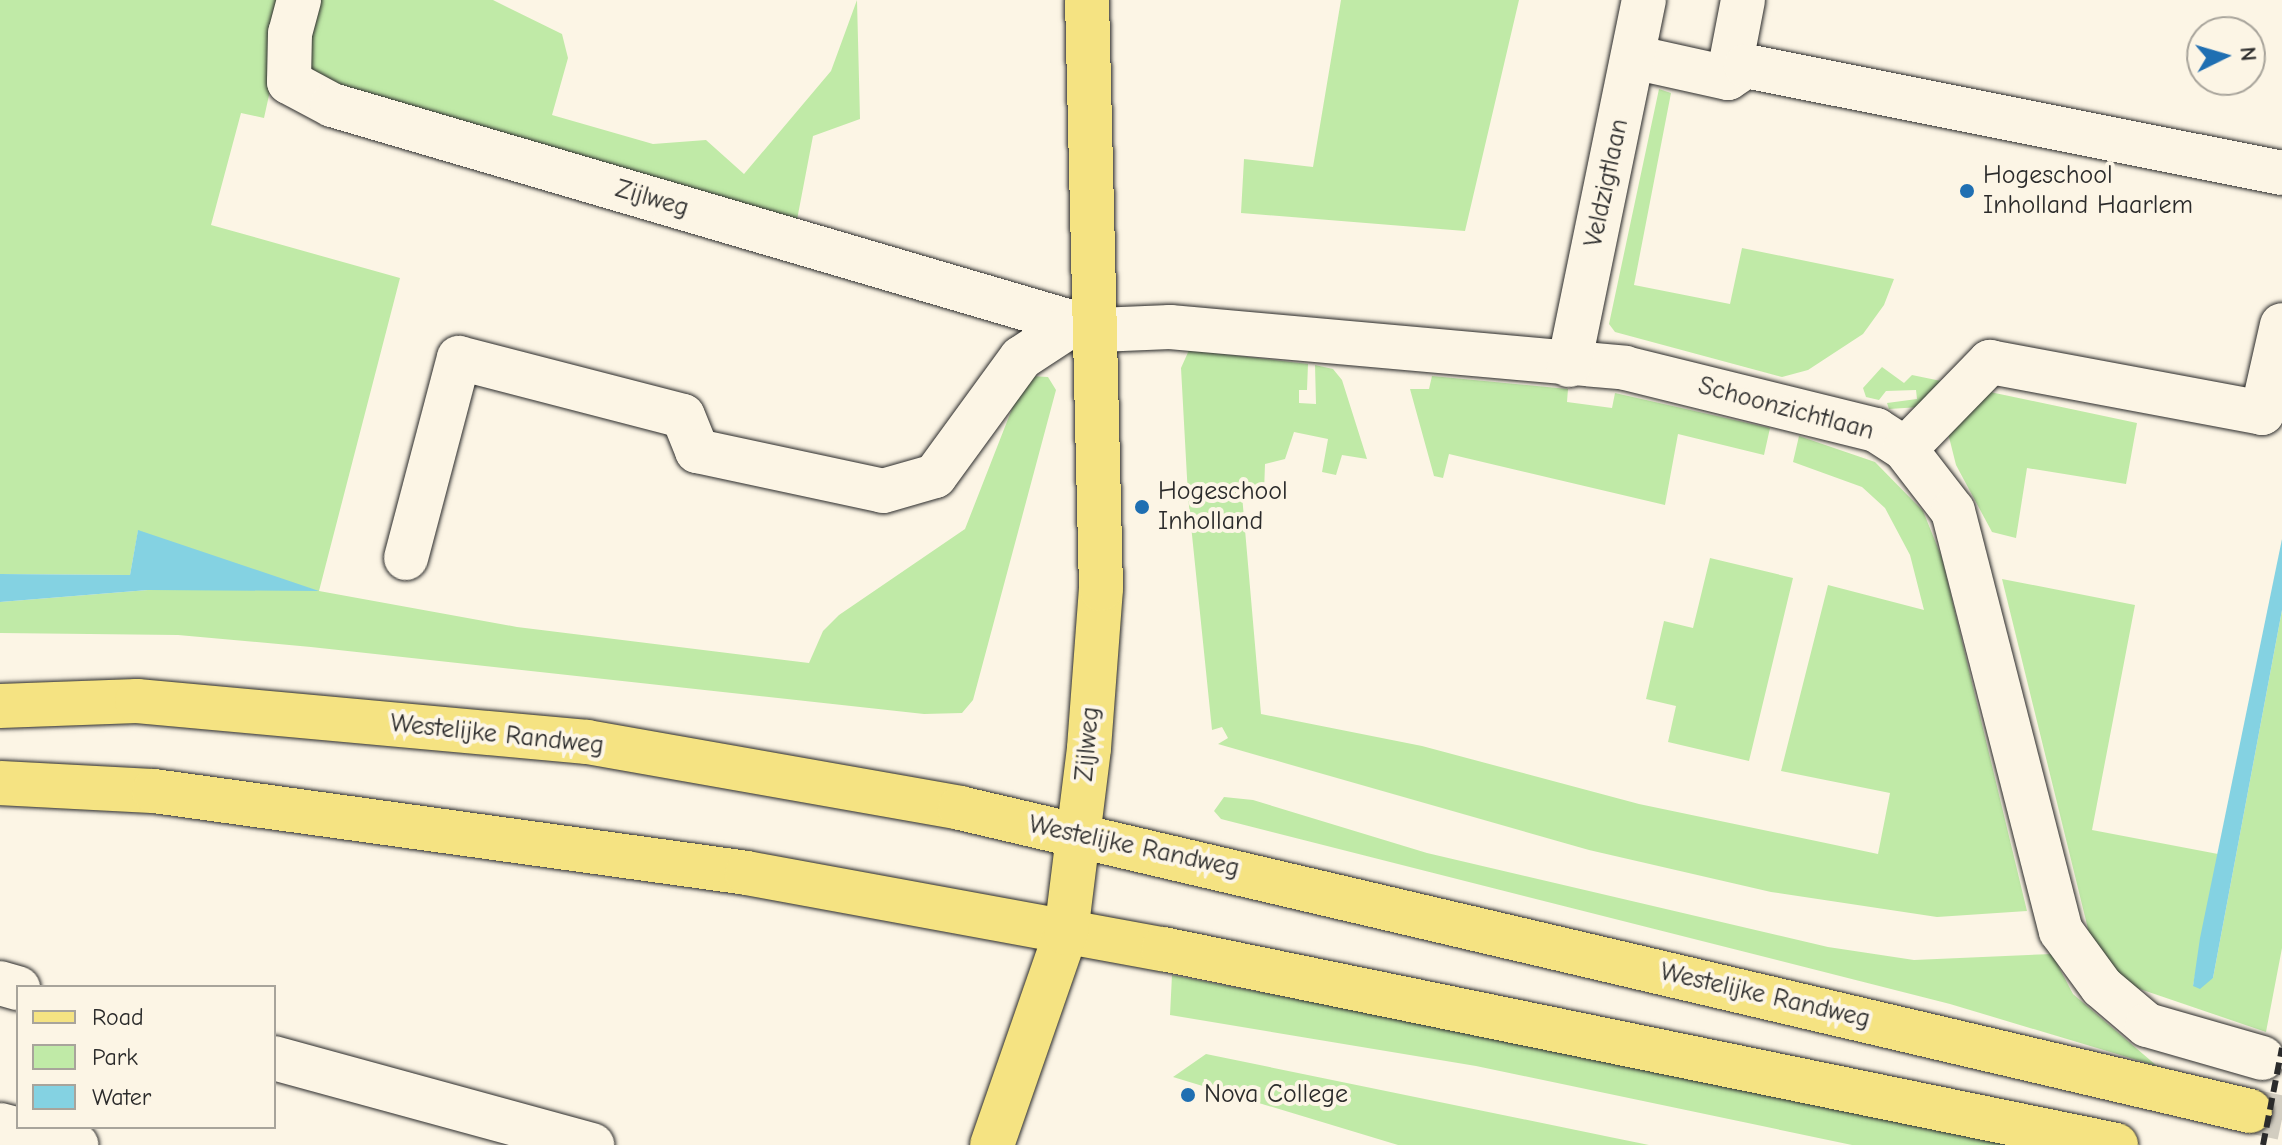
<!DOCTYPE html>
<html>
<head>
<meta charset="utf-8">
<style>
  body { margin:0 }
  #map { position:relative; width:2282px; height:1145px; overflow:hidden; background:#fcf5e5; font-family:"Comic Neue",sans-serif }
  div>[style] { position:absolute }
  .green>* { inset:0; background:#c0eaa7 }
  .water>* { inset:0; background:#84d2e2 }
  .major-tunnel>* { height:44px; margin-top:-22px; transform-origin:0; background:repeating-linear-gradient(90deg,#d2cdc0 0 44px,transparent 0 66px) }
  .roads { filter:drop-shadow(0 0 2px #2b2b2b) drop-shadow(0 0 2px #2b2b2b) }
  .minor>* { height:44px; margin:-22px; padding:0 22px; transform-origin:22px; border-radius:22px; background:#fcf5e5 }
  .major>* { height:44px; margin:-22px; padding:0 22px; transform-origin:22px; border-radius:22px; background:#f5e382 }
  .rail>* { height:6px; margin-top:-3px; transform-origin:0; background:repeating-linear-gradient(90deg,#2b2b2b 0 12px,transparent 0 18px) }
  .dots>* { width:22px; height:22px; translate:-50% -50%; box-sizing:border-box; border:4px solid #fcf5e5; border-radius:50% }
  span { translate:-50% -50%; white-space:nowrap; text-align:center; line-height:1.15; -webkit-text-stroke:8px #fcf5e5; paint-order:stroke }
  .poi-label { font-size:26px; color:#2b2b2b }
  .left { translate:0 -50%; text-align:left }
  .street-label { font-size:26px; color:#2b2b2b }
  .legend { position:absolute; left:16px; top:985px; width:260px; height:144px; box-sizing:border-box; background:#fcf5e5; border:2px solid #a8a49b; margin:0; padding:10px 14px; list-style:none; font-size:24px; color:#2b2b2b }
  .legend li { display:flex; align-items:center; gap:16px; height:40px }
  .legend b { width:40px; border:2px solid #a8a49b }
  .north { position:absolute; left:2186px; top:16px; width:80px; height:80px; box-sizing:border-box; background:#fcf5e5; border:2px solid #a8a49b; border-radius:50%; rotate:85deg; font-size:22px; font-weight:700; line-height:32px; text-align:center; color:#2b2b2b }
  .north::after { content:''; display:block; margin:auto; width:28px; height:36px; background:#1f6fb2; clip-path:polygon(50% 0,100% 100%,50% 72%,0 100%) }
</style>
</head>
<body>
<div id="map">
  <div class="green">
    <div style="clip-path:polygon(0 0,290px 0,264px 118px,241px 113px,211px 225px,400px 278px,319px 591px,517px 627px,809px 663px,823px 631px,839px 615px,965px 529px,1017px 396px,1030px 376px,1048px 377px,1056px 390px,973px 700px,962px 713px,924px 714px,311px 647px,178px 635px,0 633px,0 602px,148px 590px,138px 531px,130px 575px,0 574px)"></div>
    <div style="clip-path:polygon(316px 0,493px 0,562px 34px,568px 58px,552px 115px,653px 144px,706px 140px,744px 174px,831px 71px,857px 0,860px 119px,813px 136px,796px 225px,377px 109px,308px 71px)"></div>
    <div style="clip-path:polygon(1341px 0,1519px 0,1465px 231px,1241px 213px,1244px 159px,1313px 167px)"></div>
    <div style="clip-path:polygon(1659px 89px,1671px 93px,1634px 285px,1730px 304px,1742px 248px,1894px 279px,1884px 305px,1863px 334px,1808px 370px,1782px 377px,1615px 332px,1609px 324px)"></div>
    <div style="clip-path:polygon(1189px 350px,1308px 364px,1307px 390px,1299px 390px,1299px 403px,1316px 404px,1315px 365px,1333px 369px,1342px 380px,1367px 459px,1342px 455px,1336px 475px,1322px 472px,1328px 439px,1294px 432px,1285px 459px,1265px 464px,1264px 493px,1242px 495px,1261px 714px,1422px 746px,1639px 804px,1878px 854px,1890px 793px,1781px 771px,1828px 585px,1924px 610px,1910px 555px,1885px 508px,1862px 487px,1793px 462px,1799px 436px,1875px 462px,1923px 511px,1942px 558px,2027px 911px,1937px 917px,1771px 892px,1589px 850px,1218px 744px,1228px 738px,1222px 727px,1212px 730px,1188px 496px,1181px 368px)"></div>
    <div style="clip-path:polygon(1882px 367px,1904px 383px,1912px 375px,1941px 381px,1920px 407px,1889px 409px,1887px 403px,1917px 399px,1916px 390px,1886px 391px,1879px 400px,1866px 397px,1863px 388px)"></div>
    <div style="clip-path:polygon(1432px 376px,1568px 389px,1567px 402px,1612px 408px,1615px 393px,1770px 428px,1764px 455px,1678px 434px,1665px 505px,1449px 454px,1443px 478px,1434px 476px,1410px 389px,1429px 389px)"></div>
    <div style="clip-path:polygon(1990px 392px,2137px 423px,2126px 484px,2027px 468px,2016px 538px,1992px 532px,1956px 465px,1948px 433px)"></div>
    <div style="clip-path:polygon(1710px 558px,1793px 578px,1749px 761px,1668px 742px,1676px 706px,1646px 699px,1664px 621px,1693px 628px)"></div>
    <div style="clip-path:polygon(2002px 579px,2135px 605px,2092px 830px,2218px 854px,2193px 986px,2213px 978px,2282px 610px,2282px 948px,2266px 1032px,2134px 987px,2109px 968px,2090px 937px)"></div>
    <div style="clip-path:polygon(1224px 797px,1253px 800px,1427px 853px,1828px 947px,1914px 960px,2052px 954px,2073px 994px,2157px 1066px,1950px 1004px,1221px 819px,1214px 811px)"></div>
    <div style="clip-path:polygon(1172px 975px,2049px 1145px,1852px 1145px,1476px 1066px,1170px 1015px)"></div>
    <div style="clip-path:polygon(1206px 1054px,1605px 1136px,1649px 1145px,1398px 1145px,1173px 1077px)"></div>
  </div>
  <div class="water">
    <div style="clip-path:polygon(138px 530px,319px 591px,148px 590px,0 602px,0 574px,130px 575px)"></div>
    <div style="clip-path:polygon(2282px 539px,2282px 610px,2213px 978px,2200px 989px,2193px 986px,2200px 938px)"></div>
  </div>
  <div class="major-tunnel">
    <div style="left:2250px;top:1111px;width:33px;rotate:12deg"></div>
  </div>
  <div class="roads">
    <div class="minor">
      <div style="left:299px;top:0;width:34px;rotate:105deg"></div>
      <div style="left:290px;top:33px;width:49px;rotate:91.2deg"></div>
      <div style="left:289px;top:82px;width:49px;rotate:28.1deg"></div>
      <div style="left:332px;top:105px;width:798px;rotate:16.37deg"></div>
      <div style="left:1098px;top:330px;width:72px;rotate:-2.4deg"></div>
      <div style="left:1170px;top:327px;width:457px;rotate:5.1deg"></div>
      <div style="left:1625px;top:368px;width:259px;rotate:13.9deg"></div>
      <div style="left:1876px;top:430px;width:35px;rotate:33deg"></div>
      <div style="left:1905px;top:449px;width:78px;rotate:52.3deg"></div>
      <div style="left:1953px;top:511px;width:434px;rotate:75.6deg"></div>
      <div style="left:2061px;top:931px;width:69px;rotate:53.8deg"></div>
      <div style="left:2102px;top:987px;width:59px;rotate:40.2deg"></div>
      <div style="left:2147px;top:1025px;width:120px;rotate:16deg"></div>
      <div style="left:1633px;top:57px;width:97px;rotate:12.5deg"></div>
      <div style="left:1728px;top:78px;width:79px;rotate:-79.1deg"></div>
      <div style="left:1728px;top:78px;width:22px;rotate:-34deg"></div>
      <div style="left:1746px;top:66px;width:547px;rotate:11.29deg"></div>
      <div style="left:1569px;top:365px;width:373px;rotate:-78.4deg"></div>
      <div style="left:1905px;top:449px;width:122px;rotate:-45.7deg"></div>
      <div style="left:1990px;top:362px;width:277px;rotate:10.6deg"></div>
      <div style="left:2262px;top:413px;width:90px;rotate:-77.2deg"></div>
      <div style="left:406px;top:558px;width:207px;rotate:-75.2deg"></div>
      <div style="left:459px;top:358px;width:231px;rotate:14.5deg"></div>
      <div style="left:683px;top:416px;width:38px;rotate:68deg"></div>
      <div style="left:697px;top:451px;width:190px;rotate:12.1deg"></div>
      <div style="left:883px;top:491px;width:54px;rotate:-16.1deg"></div>
      <div style="left:935px;top:476px;width:146px;rotate:-53.9deg"></div>
      <div style="left:1021px;top:358px;width:64px;rotate:-33.4deg"></div>
      <div style="left:0;top:983px;width:19px;rotate:16deg"></div>
      <div style="left:274px;top:1058px;width:330px;rotate:15.3deg"></div>
      <div style="left:0;top:1125px;width:79px;rotate:14.7deg"></div>
    </div>
    <div class="major">
      <div style="left:0;top:706px;width:137px;rotate:-2.1deg"></div>
      <div style="left:137px;top:701px;width:452px;rotate:5.2deg"></div>
      <div style="left:587px;top:742px;width:379px;rotate:10deg"></div>
      <div style="left:960px;top:808px;width:1325px;rotate:13.22deg"></div>
      <div style="left:0;top:783px;width:154px;rotate:3deg"></div>
      <div style="left:154px;top:791px;width:599px;rotate:7.87deg"></div>
      <div style="left:747px;top:873px;width:423px;rotate:10.4deg"></div>
      <div style="left:1163px;top:949px;width:973px;rotate:11.62deg"></div>
      <div style="left:992px;top:1145px;width:225px;rotate:-70.8deg"></div>
      <div style="left:1066px;top:933px;width:186px;rotate:-82.9deg"></div>
      <div style="left:1089px;top:748px;width:159px;rotate:-85.7deg"></div>
      <div style="left:1101px;top:589px;width:589px;rotate:-91.36deg"></div>
    </div>
  </div>
  <div class="rail">
    <div style="left:2263px;top:1145px;width:99px;rotate:-78.9deg"></div>
  </div>
  <div class="dots">
    <div style="left:1967px;top:191px;background:#1f6fb2"></div>
    <div style="left:1142px;top:507px;background:#1f6fb2"></div>
    <div style="left:1188px;top:1095px;background:#1f6fb2"></div>
  </div>
  <div class="poi-label">
    <span class="left" style="left:1983px;top:191px">Hogeschool<br>Inholland Haarlem</span>
    <span class="left" style="left:1158px;top:507px">Hogeschool<br>Inholland</span>
    <span class="left" style="left:1204px;top:1095px">Nova College</span>
  </div>
  <div class="street-label">
    <span style="left:1607px;top:183px;rotate:-78deg">Veldzigtlaan</span>
    <span style="left:652px;top:199px;rotate:16deg">Zijlweg</span>
    <span style="left:1786px;top:409px;rotate:15deg">Schoonzichtlaan</span>
    <span style="left:497px;top:735px;rotate:6deg">Westelijke Randweg</span>
    <span style="left:1088px;top:744px;rotate:-85deg">Zijlweg</span>
    <span style="left:1134px;top:847px;rotate:12deg">Westelijke Randweg</span>
    <span style="left:1765px;top:996px;rotate:13deg">Westelijke Randweg</span>
  </div>
  <ul class="legend">
  <li><b style="height:10px;background:#f5e382"></b>Road</li>
  <li><b style="height:22px;background:#c0eaa7"></b>Park</li>
  <li><b style="height:22px;background:#84d2e2"></b>Water</li>
  </ul>
  <div class="north">N</div>
</div>
</body>
</html>
